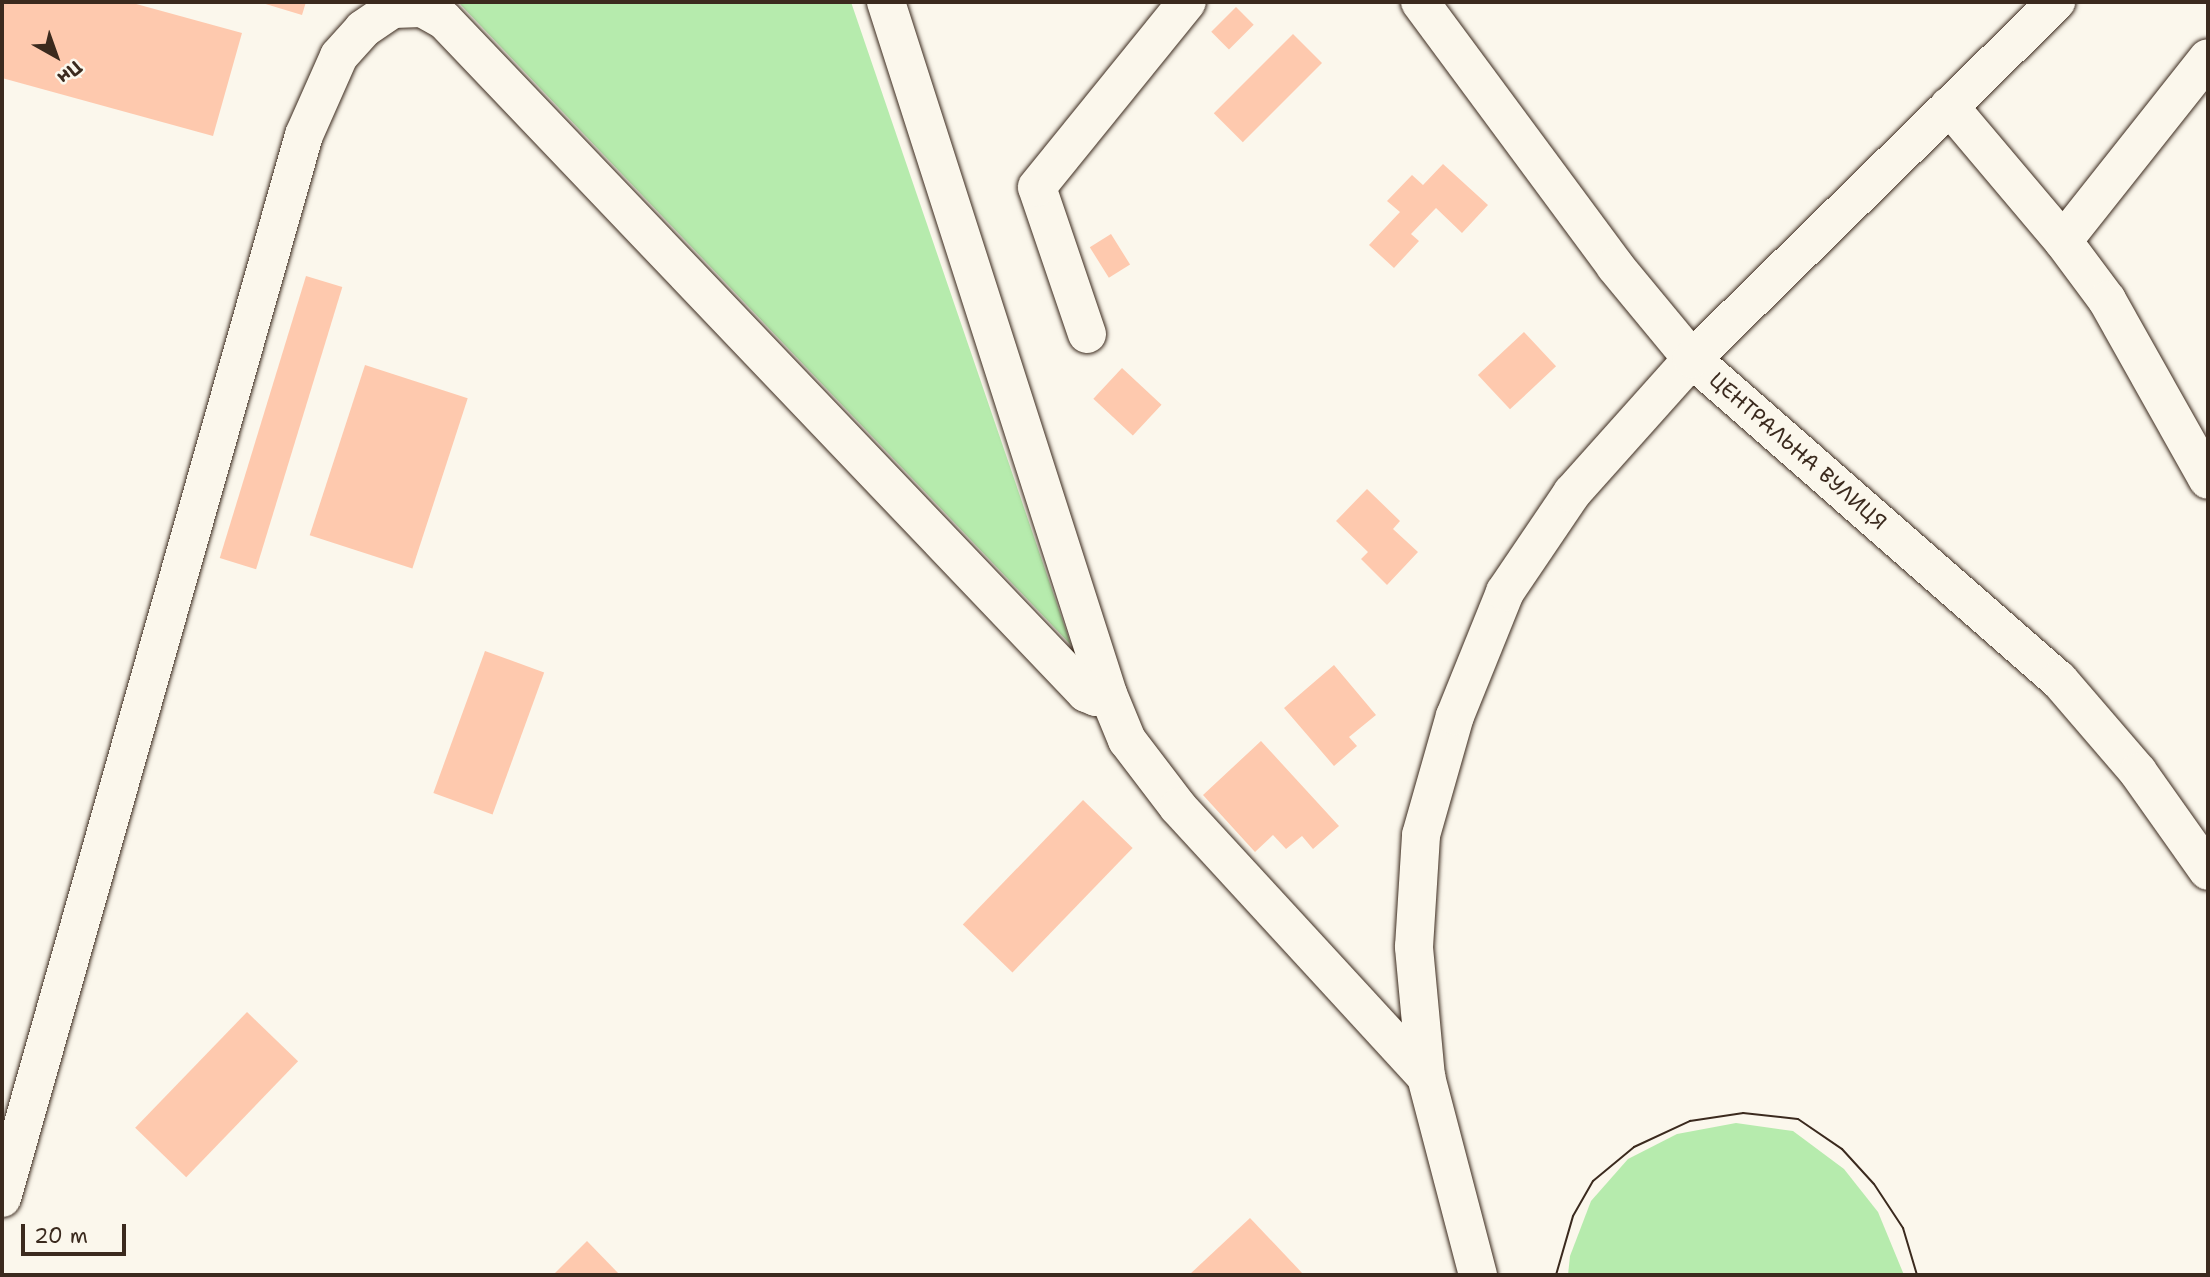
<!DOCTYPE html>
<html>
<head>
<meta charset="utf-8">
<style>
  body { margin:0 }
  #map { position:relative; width:2210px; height:1277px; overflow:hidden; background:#fbf7ec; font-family:"Shantell Sans",sans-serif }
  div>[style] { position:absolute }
  .green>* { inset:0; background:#b6ebad }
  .building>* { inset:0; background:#fec9ae; transform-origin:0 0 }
  .roads { filter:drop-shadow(0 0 2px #3b2a1e) drop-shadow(0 0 2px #3b2a1e) }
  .minor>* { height:38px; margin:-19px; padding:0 19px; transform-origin:19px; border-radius:19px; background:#fbf7ec }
  .tram>* { height:2px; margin:-1px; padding:0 1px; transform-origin:1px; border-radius:1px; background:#3b2a1e }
  span { translate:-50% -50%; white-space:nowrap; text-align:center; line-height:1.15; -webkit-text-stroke:5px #fbf7ec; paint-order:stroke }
  .street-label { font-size:21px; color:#3b2a1e }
  .frame { position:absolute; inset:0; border:4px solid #3b2a1e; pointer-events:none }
  .north { position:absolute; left:21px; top:21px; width:70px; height:70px; -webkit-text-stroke:5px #fbf7ec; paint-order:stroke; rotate:140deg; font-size:19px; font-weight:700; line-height:28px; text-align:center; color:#3b2a1e }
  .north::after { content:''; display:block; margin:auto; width:24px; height:32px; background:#3b2a1e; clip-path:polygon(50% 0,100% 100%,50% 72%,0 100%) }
  .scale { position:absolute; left:21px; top:1224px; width:105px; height:32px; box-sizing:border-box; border:4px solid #3b2a1e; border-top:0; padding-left:9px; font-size:21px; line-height:24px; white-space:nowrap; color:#3b2a1e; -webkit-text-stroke:5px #fbf7ec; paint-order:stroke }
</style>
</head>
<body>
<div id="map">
  <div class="green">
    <div style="clip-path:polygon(458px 2px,851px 2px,1071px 645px)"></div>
    <div style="clip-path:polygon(1736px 1123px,1793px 1131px,1844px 1169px,1878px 1212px,1904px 1275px,1568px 1275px,1570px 1256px,1591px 1201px,1628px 1159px,1677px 1134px)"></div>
  </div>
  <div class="building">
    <div style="clip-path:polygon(2px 2px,129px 2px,242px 33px,213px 136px,2px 78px)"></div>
    <div style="clip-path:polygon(259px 2px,306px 2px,302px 15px)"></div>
    <div style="left:1236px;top:7px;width:25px;height:35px;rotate:45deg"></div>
    <div style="left:1293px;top:34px;width:41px;height:112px;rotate:45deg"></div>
    <div style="clip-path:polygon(1443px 164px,1488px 205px,1462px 233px,1436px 208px,1411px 234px,1419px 241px,1394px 268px,1369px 245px,1400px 212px,1387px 201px,1412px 175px,1423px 185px)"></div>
    <div style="left:1111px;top:234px;width:36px;height:25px;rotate:58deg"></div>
    <div style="left:306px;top:276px;width:38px;height:295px;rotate:17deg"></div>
    <div style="left:1524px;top:332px;width:47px;height:63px;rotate:47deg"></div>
    <div style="left:365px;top:365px;width:108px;height:179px;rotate:18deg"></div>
    <div style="left:1122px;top:368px;width:54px;height:42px;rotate:43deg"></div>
    <div style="clip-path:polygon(1367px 489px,1400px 521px,1393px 529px,1418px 552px,1387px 585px,1361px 559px,1368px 552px,1336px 521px)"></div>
    <div style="left:485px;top:651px;width:63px;height:151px;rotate:20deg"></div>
    <div style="clip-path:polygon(1334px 665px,1376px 715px,1349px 737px,1357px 746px,1334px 766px,1284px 708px)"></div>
    <div style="clip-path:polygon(1261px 741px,1339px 826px,1313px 849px,1302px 836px,1286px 849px,1273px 835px,1255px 852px,1203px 795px)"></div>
    <div style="left:1083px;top:800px;width:69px;height:173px;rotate:44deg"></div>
    <div style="left:247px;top:1012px;width:71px;height:161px;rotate:44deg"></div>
    <div style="clip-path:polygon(1250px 1218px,1304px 1275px,1189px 1275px)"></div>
    <div style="clip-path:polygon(587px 1241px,620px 1275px,553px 1275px)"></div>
  </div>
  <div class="roads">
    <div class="minor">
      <div style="left:886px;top:2px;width:727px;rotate:72.21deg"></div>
      <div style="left:1108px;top:694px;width:50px;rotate:67.6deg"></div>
      <div style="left:1127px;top:740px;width:84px;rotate:52.7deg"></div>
      <div style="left:1178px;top:807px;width:367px;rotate:47.4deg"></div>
      <div style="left:1420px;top:2px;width:328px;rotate:53.5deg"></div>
      <div style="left:1615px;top:266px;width:121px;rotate:50.4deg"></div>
      <div style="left:1692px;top:359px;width:488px;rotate:41.2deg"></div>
      <div style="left:2059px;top:680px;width:121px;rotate:49.3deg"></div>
      <div style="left:2138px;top:772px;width:121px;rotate:54.7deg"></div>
      <div style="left:1949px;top:106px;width:177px;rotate:49.8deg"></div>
      <div style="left:2063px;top:241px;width:74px;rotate:53.3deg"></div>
      <div style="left:2107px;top:300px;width:206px;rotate:60.7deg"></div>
      <div style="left:2063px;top:241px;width:233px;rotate:-51.6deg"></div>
      <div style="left:1087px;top:334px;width:155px;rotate:-108.8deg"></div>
      <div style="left:1037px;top:187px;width:238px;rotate:-51deg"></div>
      <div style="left:2px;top:1198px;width:1105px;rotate:-74.14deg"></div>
      <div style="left:304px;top:135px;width:86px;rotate:-66.1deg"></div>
      <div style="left:339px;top:56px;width:36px;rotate:-48deg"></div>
      <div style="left:363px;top:29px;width:36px;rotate:-34deg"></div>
      <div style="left:393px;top:9px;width:29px;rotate:-2deg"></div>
      <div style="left:422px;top:8px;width:25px;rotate:29deg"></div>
      <div style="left:444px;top:20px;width:930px;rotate:46.35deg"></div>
      <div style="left:1086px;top:693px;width:11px;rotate:22deg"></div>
      <div style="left:1096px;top:697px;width:12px;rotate:-14deg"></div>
      <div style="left:1478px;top:1275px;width:205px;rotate:-104.7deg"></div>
      <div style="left:1426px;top:1077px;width:131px;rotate:-95.3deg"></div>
      <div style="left:1414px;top:947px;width:112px;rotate:-86.4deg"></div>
      <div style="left:1421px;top:835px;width:124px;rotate:-74.1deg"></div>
      <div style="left:1455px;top:716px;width:134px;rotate:-68deg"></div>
      <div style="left:1505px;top:592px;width:120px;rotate:-55.9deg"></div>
      <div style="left:1572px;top:493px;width:180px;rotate:-48.2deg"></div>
      <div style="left:1692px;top:359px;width:510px;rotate:-44.44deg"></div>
    </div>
  </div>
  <div class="tram">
    <div style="left:1556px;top:1275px;width:61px;rotate:-73.9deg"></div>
    <div style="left:1573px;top:1216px;width:40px;rotate:-60.3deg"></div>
    <div style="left:1593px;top:1181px;width:53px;rotate:-39.7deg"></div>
    <div style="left:1634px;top:1147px;width:62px;rotate:-24.9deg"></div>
    <div style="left:1690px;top:1121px;width:54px;rotate:-8.6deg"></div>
    <div style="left:1743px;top:1113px;width:55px;rotate:6.2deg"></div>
    <div style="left:1798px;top:1119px;width:53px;rotate:34.3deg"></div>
    <div style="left:1842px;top:1149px;width:47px;rotate:47.6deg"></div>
    <div style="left:1874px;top:1184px;width:53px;rotate:56.6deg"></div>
    <div style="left:1903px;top:1228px;width:49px;rotate:73.4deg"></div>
  </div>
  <div class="street-label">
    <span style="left:1798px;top:451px;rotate:41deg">ЦЕНТРАЛЬНА ВУЛИЦЯ</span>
  </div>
  <div class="frame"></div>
  <div class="north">Пн</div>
  <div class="scale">20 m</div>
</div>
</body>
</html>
